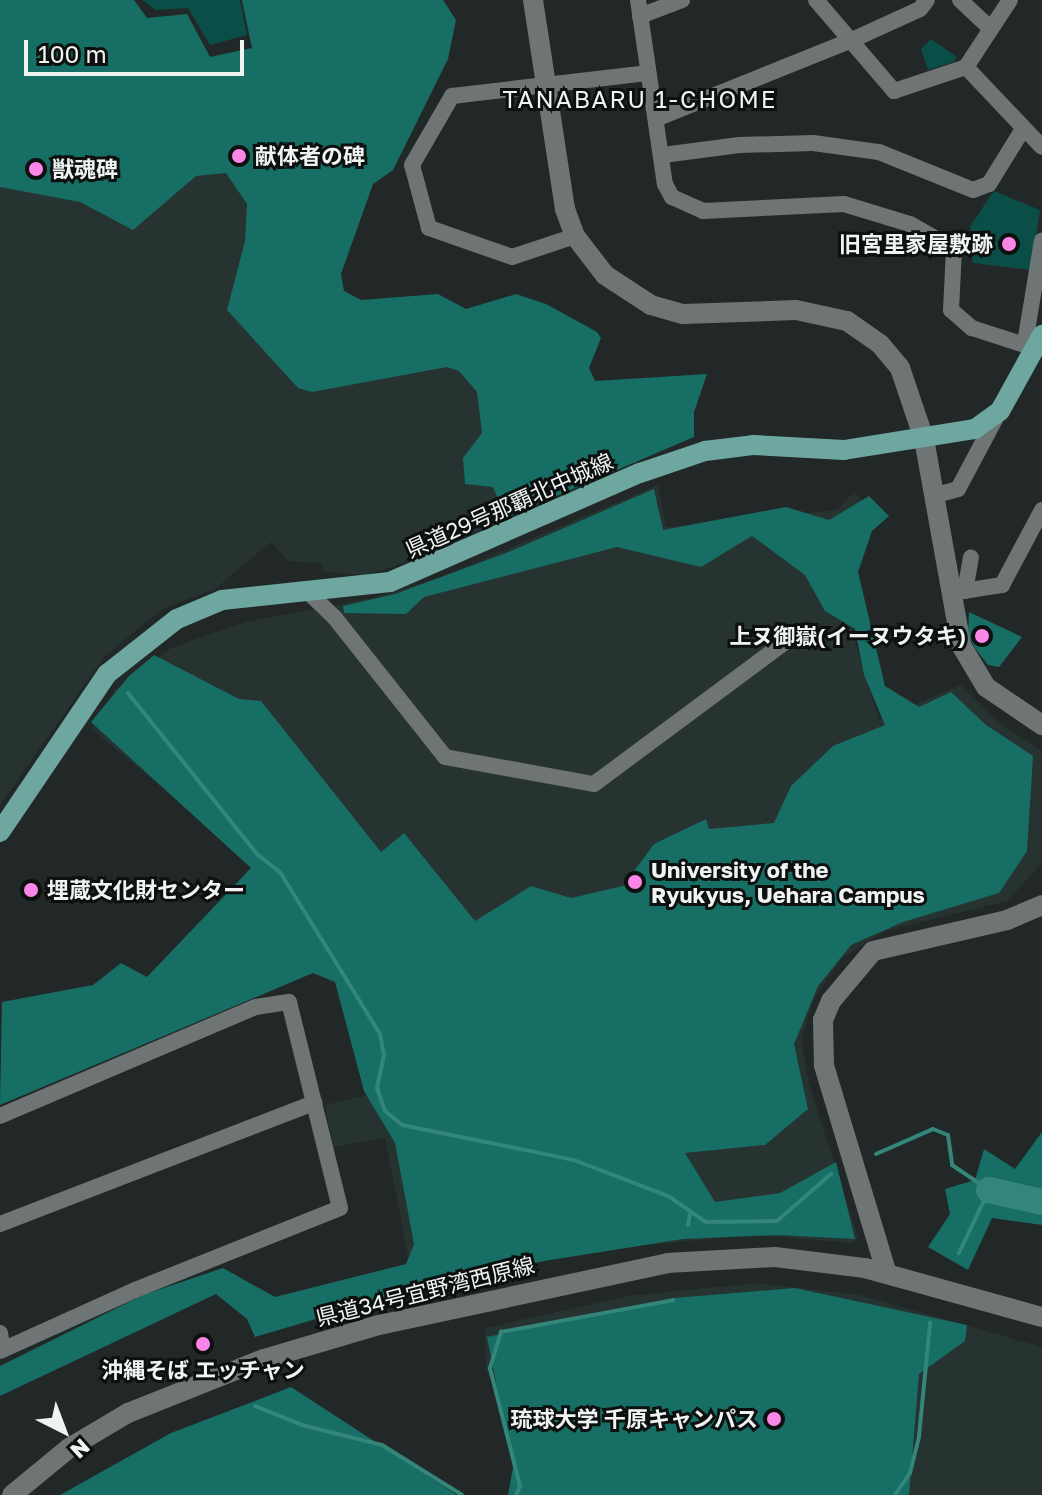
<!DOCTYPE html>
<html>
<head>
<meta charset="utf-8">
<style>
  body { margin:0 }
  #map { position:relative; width:1042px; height:1495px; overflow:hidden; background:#222827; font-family:"Golos Text","Noto Sans JP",sans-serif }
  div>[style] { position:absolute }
  .built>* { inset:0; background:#263331 }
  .green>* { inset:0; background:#0b4e47 }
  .forest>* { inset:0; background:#166e64 }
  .stream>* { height:4px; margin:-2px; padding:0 2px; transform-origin:2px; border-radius:2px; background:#34857a }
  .river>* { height:26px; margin:-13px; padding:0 13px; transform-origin:13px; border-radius:13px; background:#34857a }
  .minor>* { height:16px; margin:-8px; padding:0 8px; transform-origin:8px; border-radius:8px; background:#6e7574 }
  .tertiary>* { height:20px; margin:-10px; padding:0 10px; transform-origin:10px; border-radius:10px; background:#6e7574 }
  .secondary>* { height:20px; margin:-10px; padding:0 10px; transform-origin:10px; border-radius:10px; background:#6e7574 }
  .primary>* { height:20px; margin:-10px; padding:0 10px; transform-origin:10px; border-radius:10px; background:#6da79f }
  .dots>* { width:22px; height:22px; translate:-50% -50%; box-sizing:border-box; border:4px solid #0d100f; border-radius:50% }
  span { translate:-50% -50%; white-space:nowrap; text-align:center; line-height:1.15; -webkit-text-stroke:6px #0d100f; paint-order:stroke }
  .poi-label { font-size:22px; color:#eff3f2; font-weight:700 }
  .left { translate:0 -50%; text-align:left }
  .right { translate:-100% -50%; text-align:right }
  .street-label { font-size:22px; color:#eff3f2 }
  .neighbourhood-label { font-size:24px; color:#eff3f2; letter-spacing:2px }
  .north { position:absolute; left:24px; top:1391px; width:80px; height:80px; -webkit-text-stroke:6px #0d100f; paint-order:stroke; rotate:138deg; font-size:22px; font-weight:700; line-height:32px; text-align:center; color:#eff3f2 }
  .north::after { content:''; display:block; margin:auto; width:28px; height:36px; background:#eff3f2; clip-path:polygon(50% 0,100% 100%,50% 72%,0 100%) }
  .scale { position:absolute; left:24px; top:40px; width:220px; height:36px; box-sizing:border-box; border:4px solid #eff3f2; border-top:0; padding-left:10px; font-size:24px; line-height:28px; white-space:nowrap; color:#eff3f2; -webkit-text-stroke:6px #0d100f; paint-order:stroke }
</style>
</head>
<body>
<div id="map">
  <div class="built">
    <div style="clip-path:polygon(0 0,338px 247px,331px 292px,579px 380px,685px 433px,422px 557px,365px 575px,323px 572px,323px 564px,288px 561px,271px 542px,215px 589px,162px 609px,104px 657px,0 805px)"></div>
    <div style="clip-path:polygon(658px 485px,666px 527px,837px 510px,854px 492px,880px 518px,852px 559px,852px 632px,879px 720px,960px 685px,1001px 724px,1041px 750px,1042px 863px,1007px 901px,885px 931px,843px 957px,814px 998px,801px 1039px,809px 1084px,858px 1237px,853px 1243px,753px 1235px,592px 1250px,414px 1285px,385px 1138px,333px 1147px,325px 1105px,371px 1094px,331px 961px,259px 869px,92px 729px,115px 690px,171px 648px,245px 622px,377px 597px,439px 578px)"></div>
    <div style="clip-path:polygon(758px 1283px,860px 1295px,1042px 1347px,1042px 1495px,515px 1495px,528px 1467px,486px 1370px,485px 1328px,628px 1296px)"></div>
  </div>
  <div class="green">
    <div style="clip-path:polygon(142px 0,240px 0,247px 35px,210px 45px,188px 8px,156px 10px)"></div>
    <div style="clip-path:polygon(931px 39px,957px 57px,953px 62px,928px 70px,921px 49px)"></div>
    <div style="clip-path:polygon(994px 191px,1040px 210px,1031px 270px,973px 263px,970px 226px)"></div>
  </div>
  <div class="forest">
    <div style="clip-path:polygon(0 0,134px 0,147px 18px,187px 14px,210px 57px,252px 48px,242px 0,443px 0,456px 20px,448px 59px,393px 170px,373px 184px,341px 274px,344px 291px,361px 300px,438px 294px,466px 309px,516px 294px,546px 304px,597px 332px,601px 338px,589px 368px,595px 381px,707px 374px,694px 412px,694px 437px,505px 518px,493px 487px,465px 484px,463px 458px,482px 433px,477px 392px,459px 371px,447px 367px,312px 392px,298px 388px,227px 310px,245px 241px,247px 204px,226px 173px,196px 176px,133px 230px,80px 202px,0 187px)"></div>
    <div style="clip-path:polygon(654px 489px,663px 530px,786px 507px,829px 520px,869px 496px,889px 516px,872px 531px,858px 572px,885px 686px,919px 707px,951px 692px,986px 725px,1033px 756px,1027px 851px,999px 893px,903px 922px,851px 945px,818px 986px,794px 1044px,808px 1109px,765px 1145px,685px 1153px,715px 1202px,780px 1193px,836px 1162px,855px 1239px,778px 1235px,683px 1239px,544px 1261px,434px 1284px,255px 1337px,247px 1319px,216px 1294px,0 1396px,0 1366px,143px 1295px,223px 1268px,275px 1297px,406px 1264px,414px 1244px,395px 1143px,364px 1091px,335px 982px,313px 973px,0 1105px,2px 1002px,93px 985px,121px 963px,147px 977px,251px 868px,91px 722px,129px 676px,154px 655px,239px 699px,261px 701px,381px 852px,404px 833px,475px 921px,531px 886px,571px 898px,623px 886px,654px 844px,706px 819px,709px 829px,774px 823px,791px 786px,833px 746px,885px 725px,864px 675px,855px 629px,825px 611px,805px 575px,752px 536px,701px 567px,617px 547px,424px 597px,406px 614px,344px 613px,343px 606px,395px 594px,506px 553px)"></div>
    <div style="clip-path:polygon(969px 612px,1022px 637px,999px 667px,988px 665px,975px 648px,968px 635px)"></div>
    <div style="clip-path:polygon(1042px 1132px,1042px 1225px,992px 1218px,968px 1270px,928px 1247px,950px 1214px,945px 1189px,975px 1180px,984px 1149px,1015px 1169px)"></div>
    <div style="clip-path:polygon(795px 1288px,967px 1325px,965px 1341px,919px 1374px,909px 1495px,508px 1495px,513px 1467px,487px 1337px,674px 1298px)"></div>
    <div style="clip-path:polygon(291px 1387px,457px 1495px,60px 1495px,171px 1433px)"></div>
  </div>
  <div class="stream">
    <div style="left:128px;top:693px;width:208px;rotate:51.3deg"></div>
    <div style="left:258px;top:855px;width:28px;rotate:38deg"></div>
    <div style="left:280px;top:872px;width:190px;rotate:58.3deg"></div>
    <div style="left:380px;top:1034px;width:21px;rotate:79deg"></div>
    <div style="left:384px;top:1055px;width:34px;rotate:102deg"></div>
    <div style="left:377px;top:1088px;width:24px;rotate:71deg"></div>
    <div style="left:385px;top:1111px;width:22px;rotate:39deg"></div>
    <div style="left:402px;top:1125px;width:176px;rotate:11.5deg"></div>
    <div style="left:574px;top:1160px;width:101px;rotate:21deg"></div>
    <div style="left:668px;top:1196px;width:46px;rotate:34.4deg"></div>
    <div style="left:706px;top:1222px;width:71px;rotate:-0.8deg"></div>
    <div style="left:777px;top:1221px;width:72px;rotate:-41deg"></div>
    <div style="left:876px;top:1154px;width:62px;rotate:-23.7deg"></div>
    <div style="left:933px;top:1129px;width:16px;rotate:22deg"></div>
    <div style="left:948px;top:1135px;width:30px;rotate:82deg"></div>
    <div style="left:952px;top:1165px;width:45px;rotate:34deg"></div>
    <div style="left:989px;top:1190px;width:70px;rotate:115.5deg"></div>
    <div style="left:688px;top:1225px;width:11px;rotate:-80deg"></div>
    <div style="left:255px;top:1406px;width:51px;rotate:22deg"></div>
    <div style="left:302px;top:1425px;width:82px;rotate:14deg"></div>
    <div style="left:382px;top:1445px;width:94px;rotate:32deg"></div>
    <div style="left:516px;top:1495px;width:10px;rotate:-66deg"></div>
    <div style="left:520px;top:1486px;width:122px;rotate:-104.3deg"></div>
    <div style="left:490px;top:1368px;width:38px;rotate:-73deg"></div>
    <div style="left:501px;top:1332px;width:175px;rotate:-10.5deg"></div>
    <div style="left:895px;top:1495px;width:27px;rotate:-56deg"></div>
    <div style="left:910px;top:1473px;width:38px;rotate:-76deg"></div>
    <div style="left:919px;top:1436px;width:114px;rotate:-84.4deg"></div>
  </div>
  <div class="river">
    <div style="left:989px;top:1190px;width:54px;rotate:12.8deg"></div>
  </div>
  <div class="minor">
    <div style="left:638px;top:0;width:186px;rotate:81.7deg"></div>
    <div style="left:665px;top:184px;width:15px;rotate:62deg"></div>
    <div style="left:672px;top:197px;width:34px;rotate:24deg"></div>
    <div style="left:703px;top:211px;width:141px;rotate:-2.8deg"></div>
    <div style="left:844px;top:204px;width:69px;rotate:16.9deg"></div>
    <div style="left:910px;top:224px;width:51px;rotate:29.6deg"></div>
    <div style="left:954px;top:249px;width:61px;rotate:92.8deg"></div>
    <div style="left:951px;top:310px;width:28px;rotate:41deg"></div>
    <div style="left:972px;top:328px;width:65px;rotate:17.9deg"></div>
    <div style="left:816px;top:0;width:120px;rotate:49.4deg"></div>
    <div style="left:894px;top:91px;width:76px;rotate:-18.4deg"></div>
    <div style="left:966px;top:67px;width:80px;rotate:-56.7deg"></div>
    <div style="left:960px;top:0;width:40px;rotate:43deg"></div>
    <div style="left:640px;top:16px;width:45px;rotate:-20.9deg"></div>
    <div style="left:966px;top:67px;width:110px;rotate:46.5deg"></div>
    <div style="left:658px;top:118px;width:209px;rotate:-21.9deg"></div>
    <div style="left:852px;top:40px;width:75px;rotate:-24.5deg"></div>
    <div style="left:920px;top:9px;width:11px;rotate:-52deg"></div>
    <div style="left:663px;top:155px;width:77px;rotate:-7.5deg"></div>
    <div style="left:739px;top:145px;width:74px;rotate:-1.5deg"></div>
    <div style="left:813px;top:143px;width:67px;rotate:7.8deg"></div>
    <div style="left:879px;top:152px;width:101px;rotate:22deg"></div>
    <div style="left:973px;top:190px;width:17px;rotate:-21deg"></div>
    <div style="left:989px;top:184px;width:65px;rotate:-58.3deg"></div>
    <div style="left:575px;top:236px;width:66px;rotate:161.6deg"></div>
    <div style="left:512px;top:257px;width:88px;rotate:-160.7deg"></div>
    <div style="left:429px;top:228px;width:65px;rotate:-105.1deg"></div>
    <div style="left:412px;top:165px;width:80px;rotate:-59.9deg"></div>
    <div style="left:452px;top:96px;width:196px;rotate:-6.7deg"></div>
    <div style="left:1025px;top:343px;width:104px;rotate:-80.6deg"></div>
    <div style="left:936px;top:495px;width:23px;rotate:-15deg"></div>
    <div style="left:958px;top:489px;width:87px;rotate:-62deg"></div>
    <div style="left:307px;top:591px;width:39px;rotate:44deg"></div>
    <div style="left:335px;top:618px;width:177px;rotate:51.6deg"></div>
    <div style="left:445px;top:757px;width:151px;rotate:10.3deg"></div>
    <div style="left:594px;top:784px;width:243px;rotate:-36.6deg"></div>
    <div style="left:965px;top:591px;width:34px;rotate:-80deg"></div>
    <div style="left:951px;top:593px;width:52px;rotate:-8.9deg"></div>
    <div style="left:1002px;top:585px;width:85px;rotate:-61.9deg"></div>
    <div style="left:0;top:1116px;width:278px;rotate:-23.1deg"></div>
    <div style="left:256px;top:1007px;width:33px;rotate:-9deg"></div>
    <div style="left:289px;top:1002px;width:212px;rotate:76.1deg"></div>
    <div style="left:340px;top:1208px;width:221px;rotate:158.2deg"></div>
    <div style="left:135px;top:1290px;width:148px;rotate:155.7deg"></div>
    <div style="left:0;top:1224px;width:337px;rotate:-21.1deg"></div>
    <div style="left:0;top:1333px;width:17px;rotate:80deg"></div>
  </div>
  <div class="tertiary">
    <div style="left:533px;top:0;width:211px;rotate:81.3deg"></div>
    <div style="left:565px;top:209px;width:29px;rotate:70deg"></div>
    <div style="left:575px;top:236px;width:49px;rotate:52.4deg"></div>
    <div style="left:605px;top:275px;width:55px;rotate:33.1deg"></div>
    <div style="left:651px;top:305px;width:33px;rotate:16deg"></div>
    <div style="left:683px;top:314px;width:113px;rotate:-2deg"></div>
    <div style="left:796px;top:310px;width:52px;rotate:12.2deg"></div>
    <div style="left:847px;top:321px;width:40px;rotate:34.9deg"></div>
    <div style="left:880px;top:344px;width:31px;rotate:50deg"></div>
    <div style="left:900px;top:368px;width:75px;rotate:71.3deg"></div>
  </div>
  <div class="secondary">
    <div style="left:924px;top:439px;width:209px;rotate:79.8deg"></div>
    <div style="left:961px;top:645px;width:49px;rotate:59.2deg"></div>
    <div style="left:986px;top:687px;width:68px;rotate:34.2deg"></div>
    <div style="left:886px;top:1271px;width:215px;rotate:-106.8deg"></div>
    <div style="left:824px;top:1065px;width:45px;rotate:-91.3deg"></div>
    <div style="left:823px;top:1020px;width:21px;rotate:-67deg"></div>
    <div style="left:831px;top:1001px;width:65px;rotate:-50deg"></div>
    <div style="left:873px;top:951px;width:138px;rotate:-13deg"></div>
    <div style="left:1007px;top:920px;width:38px;rotate:-23deg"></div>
    <div style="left:12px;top:1495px;width:74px;rotate:-39.5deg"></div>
    <div style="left:69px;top:1448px;width:69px;rotate:-30.7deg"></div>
    <div style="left:128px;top:1413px;width:146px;rotate:-21.7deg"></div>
    <div style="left:264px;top:1359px;width:120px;rotate:-16.5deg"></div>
    <div style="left:379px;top:1325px;width:295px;rotate:-12.1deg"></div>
    <div style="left:667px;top:1263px;width:108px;rotate:-3.2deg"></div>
    <div style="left:775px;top:1257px;width:91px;rotate:7deg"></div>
    <div style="left:865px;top:1268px;width:184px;rotate:15.5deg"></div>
  </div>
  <div class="primary">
    <div style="left:0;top:832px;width:191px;rotate:-55.9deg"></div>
    <div style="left:107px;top:674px;width:89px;rotate:-38.2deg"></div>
    <div style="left:177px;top:619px;width:49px;rotate:-22.9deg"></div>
    <div style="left:222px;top:600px;width:169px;rotate:-6.1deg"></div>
    <div style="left:390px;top:582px;width:273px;rotate:-23.6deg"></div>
    <div style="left:640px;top:473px;width:69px;rotate:-18.7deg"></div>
    <div style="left:705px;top:451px;width:48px;rotate:-7.1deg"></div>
    <div style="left:753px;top:445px;width:91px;rotate:3.1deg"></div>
    <div style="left:844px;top:450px;width:133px;rotate:-9.1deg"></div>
    <div style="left:975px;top:429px;width:31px;rotate:-36deg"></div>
    <div style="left:1000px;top:411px;width:87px;rotate:-61.1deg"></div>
  </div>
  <div class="dots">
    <div style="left:239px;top:156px;background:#fa87e7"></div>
    <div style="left:36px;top:169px;background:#fa87e7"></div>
    <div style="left:1009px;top:244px;background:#fa87e7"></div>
    <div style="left:982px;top:636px;background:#fa87e7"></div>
    <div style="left:635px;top:882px;background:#fa87e7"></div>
    <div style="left:31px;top:890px;background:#fa87e7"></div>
    <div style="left:203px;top:1344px;background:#fa87e7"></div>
    <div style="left:774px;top:1419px;background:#fa87e7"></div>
  </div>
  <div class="poi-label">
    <span class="left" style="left:255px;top:156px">献体者の碑</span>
    <span class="left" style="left:52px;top:169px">獣魂碑</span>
    <span class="right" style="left:993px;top:244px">旧宮里家屋敷跡</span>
    <span class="right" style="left:966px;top:636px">上ヌ御嶽(イーヌウタキ)</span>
    <span class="left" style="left:651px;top:882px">University of the<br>Ryukyus, Uehara Campus</span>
    <span class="left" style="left:47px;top:890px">埋蔵文化財センター</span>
    <span style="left:203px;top:1370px">沖縄そば エッチャン</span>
    <span class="right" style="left:758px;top:1419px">琉球大学 千原キャンパス</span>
  </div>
  <div class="street-label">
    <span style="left:509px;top:505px;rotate:-24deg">県道29号那覇北中城線</span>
    <span style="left:425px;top:1291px;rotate:-14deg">県道34号宜野湾西原線</span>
  </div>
  <div class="neighbourhood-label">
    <span style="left:640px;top:99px">TANABARU 1-CHOME</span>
  </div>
  <div class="north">N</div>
  <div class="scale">100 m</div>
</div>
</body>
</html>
